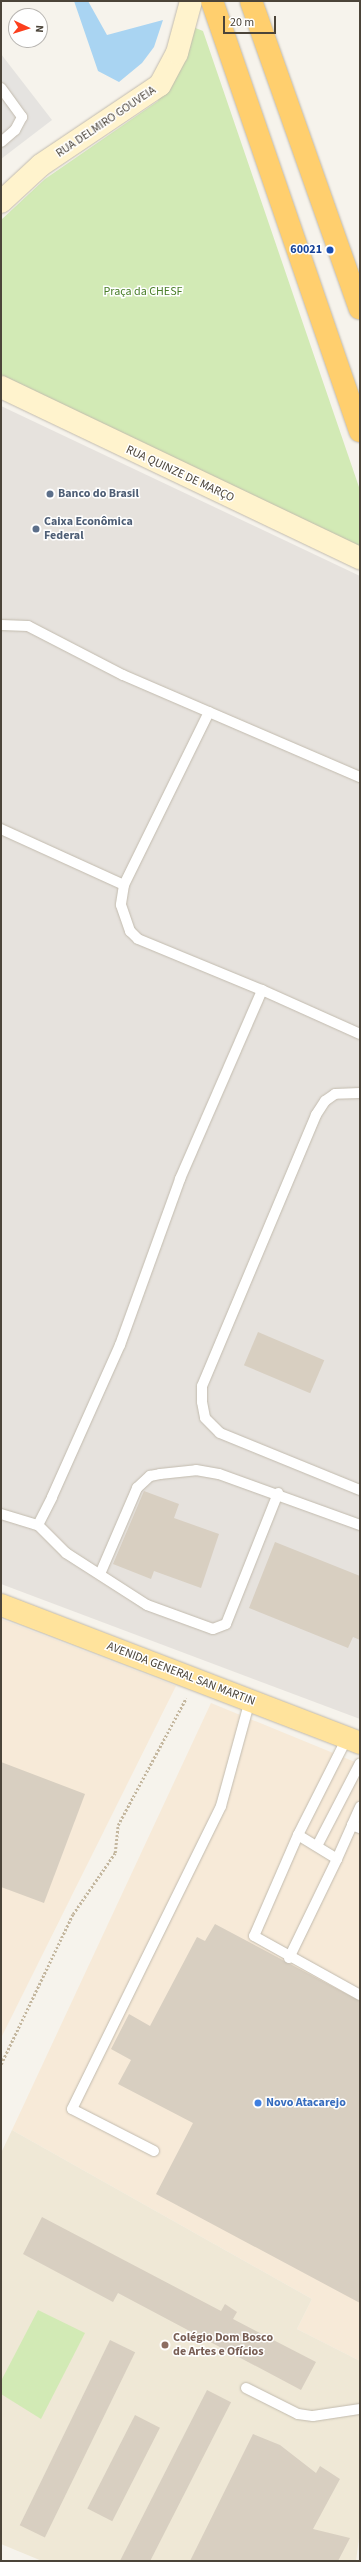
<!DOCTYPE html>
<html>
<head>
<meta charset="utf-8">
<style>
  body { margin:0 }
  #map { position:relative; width:361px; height:2562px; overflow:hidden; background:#f6f3ec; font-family:"Source Sans 3",sans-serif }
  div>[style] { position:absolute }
  .commercial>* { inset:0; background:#f7ead8 }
  .industrial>* { inset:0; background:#e6e2dd }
  .education>* { inset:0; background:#efe8d6 }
  .green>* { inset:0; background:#d2eab5 }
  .parking>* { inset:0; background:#e5e3e0 }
  .water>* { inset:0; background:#a9d4f2 }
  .building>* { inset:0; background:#d8cfc1; transform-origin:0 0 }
  .path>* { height:2.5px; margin-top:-1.25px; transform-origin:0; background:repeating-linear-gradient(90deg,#c4b79f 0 2px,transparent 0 4px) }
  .roads { filter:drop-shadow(0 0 1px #c2bbae) drop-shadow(0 0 1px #c2bbae) }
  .lane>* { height:10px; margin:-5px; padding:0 5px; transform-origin:5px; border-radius:5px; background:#fff }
  .secondary>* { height:22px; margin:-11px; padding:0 11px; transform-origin:11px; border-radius:11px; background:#fff3cd }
  .primary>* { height:22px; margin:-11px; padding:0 11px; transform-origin:11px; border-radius:11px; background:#ffe39c }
  .highway>* { height:22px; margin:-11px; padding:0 11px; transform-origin:11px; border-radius:11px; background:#ffcf6e }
  .dots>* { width:11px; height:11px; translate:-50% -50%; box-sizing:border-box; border:2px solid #fff; border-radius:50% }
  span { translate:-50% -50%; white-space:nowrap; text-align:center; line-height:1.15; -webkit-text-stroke:3px #fff; paint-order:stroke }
  .street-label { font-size:12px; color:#4b4439 }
  .transit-label { font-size:12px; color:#164399; font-weight:700 }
  .right { translate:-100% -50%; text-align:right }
  .park-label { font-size:12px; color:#4a7f2a }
  .service-label { font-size:12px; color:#4e5e75; font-weight:700 }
  .left { translate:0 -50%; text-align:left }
  .shop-label { font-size:12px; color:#366cbe; font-weight:700 }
  .education-label { font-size:12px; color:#785e54; font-weight:700 }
  .frame { position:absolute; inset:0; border:2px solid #4b4439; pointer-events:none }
  .north { position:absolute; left:8px; top:8px; width:40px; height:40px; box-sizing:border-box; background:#fff; border:1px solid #b7b4b0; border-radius:50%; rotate:94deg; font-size:11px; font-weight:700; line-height:16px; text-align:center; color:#4b4439 }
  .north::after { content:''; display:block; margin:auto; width:14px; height:18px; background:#fc3f1d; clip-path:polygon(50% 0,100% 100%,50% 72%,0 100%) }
  .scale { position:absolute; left:223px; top:16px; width:53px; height:18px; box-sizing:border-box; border:2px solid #4b4439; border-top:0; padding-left:5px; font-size:12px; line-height:14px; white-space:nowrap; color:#4b4439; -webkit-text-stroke:3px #fff; paint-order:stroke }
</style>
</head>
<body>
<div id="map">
  <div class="commercial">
    <div style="clip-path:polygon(1px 1619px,176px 1686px,1px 2038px)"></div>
    <div style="clip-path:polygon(211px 1703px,360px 1764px,360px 2361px,297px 2329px,312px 2299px,12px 2130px)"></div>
  </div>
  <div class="industrial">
    <div style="clip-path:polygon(1px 406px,360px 576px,360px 1719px,1px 1584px)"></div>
  </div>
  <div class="education">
    <div style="clip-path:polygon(12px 2130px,312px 2299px,297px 2329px,360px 2361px,360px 2531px,356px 2561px,42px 2561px,1px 2544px,1px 2153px)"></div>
  </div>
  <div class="green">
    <div style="clip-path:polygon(193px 27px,203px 31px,360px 490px,360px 548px,1px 384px,1px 220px,45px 179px,158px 101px)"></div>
    <div style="clip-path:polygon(38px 2310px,85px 2333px,41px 2419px,1px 2394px,1px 2381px)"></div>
  </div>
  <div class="parking">
    <div style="clip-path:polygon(1px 54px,52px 120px,1px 159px)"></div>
  </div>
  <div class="water">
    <div style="clip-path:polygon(74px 1px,88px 1px,107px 35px,163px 20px,154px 47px,142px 63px,119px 82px,98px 71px)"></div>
  </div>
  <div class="building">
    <div style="left:258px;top:1332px;width:72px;height:36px;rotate:23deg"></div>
    <div style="clip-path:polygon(144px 1491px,179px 1504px,174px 1518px,219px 1534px,201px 1588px,154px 1571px,151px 1579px,113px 1564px)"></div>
    <div style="clip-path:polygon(275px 1542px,360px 1576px,360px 1640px,353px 1637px,348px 1648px,249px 1608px)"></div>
    <div style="clip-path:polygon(1px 1762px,85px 1794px,44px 1903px,1px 1887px)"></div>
    <div style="clip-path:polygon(215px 1924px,360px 2001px,360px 2303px,156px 2194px,193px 2123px,118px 2084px,131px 2060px,111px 2049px,129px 2014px,150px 2026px,197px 1937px,205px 1941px)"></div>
    <div style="clip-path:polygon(42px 2217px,221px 2311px,225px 2304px,237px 2312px,233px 2319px,316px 2362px,301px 2390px,118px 2293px,113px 2302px,23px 2254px)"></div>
    <div style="left:110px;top:2340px;width:28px;height:206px;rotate:26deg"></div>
    <div style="left:207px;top:2390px;width:27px;height:191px;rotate:27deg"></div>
    <div style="left:135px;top:2415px;width:28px;height:105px;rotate:27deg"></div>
    <div style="clip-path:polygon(253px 2434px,280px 2445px,316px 2473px,320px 2466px,340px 2479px,313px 2529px,350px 2538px,338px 2561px,190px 2561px)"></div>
  </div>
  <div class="path">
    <div style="left:1px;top:2064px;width:166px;rotate:-64.4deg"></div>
    <div style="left:73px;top:1914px;width:74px;rotate:-55.5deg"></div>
    <div style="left:115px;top:1853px;width:28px;rotate:-84deg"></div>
    <div style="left:118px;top:1825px;width:144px;rotate:-61.8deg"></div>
  </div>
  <div class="roads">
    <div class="lane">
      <div style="left:1px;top:88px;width:36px;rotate:54deg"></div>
      <div style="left:22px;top:117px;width:15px;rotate:118deg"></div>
      <div style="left:15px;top:130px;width:18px;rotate:139deg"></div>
      <div style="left:1px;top:625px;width:27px;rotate:2deg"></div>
      <div style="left:28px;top:626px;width:107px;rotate:27.3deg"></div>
      <div style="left:123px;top:675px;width:258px;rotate:23.3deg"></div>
      <div style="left:209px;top:712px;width:193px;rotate:116.2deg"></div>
      <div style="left:124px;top:885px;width:20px;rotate:99deg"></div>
      <div style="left:121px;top:905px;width:28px;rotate:71deg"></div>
      <div style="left:130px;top:931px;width:11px;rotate:45deg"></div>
      <div style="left:138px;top:939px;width:134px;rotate:22.4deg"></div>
      <div style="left:1px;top:829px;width:135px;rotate:24.5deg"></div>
      <div style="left:360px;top:1093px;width:25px;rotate:178deg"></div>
      <div style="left:335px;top:1094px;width:12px;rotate:145deg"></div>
      <div style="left:325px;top:1101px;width:17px;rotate:123deg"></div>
      <div style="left:316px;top:1115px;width:294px;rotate:112.8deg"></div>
      <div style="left:202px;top:1386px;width:16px;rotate:90deg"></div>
      <div style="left:202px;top:1402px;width:16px;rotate:79deg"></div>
      <div style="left:205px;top:1418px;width:21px;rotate:45deg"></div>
      <div style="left:220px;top:1433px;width:151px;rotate:22.2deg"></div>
      <div style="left:1px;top:1514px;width:39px;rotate:17deg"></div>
      <div style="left:38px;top:1525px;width:31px;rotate:-63deg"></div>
      <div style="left:52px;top:1497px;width:167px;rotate:-65.9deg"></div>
      <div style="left:120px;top:1345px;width:177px;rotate:-70.1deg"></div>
      <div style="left:180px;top:1179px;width:206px;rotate:-66.5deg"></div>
      <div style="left:262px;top:990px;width:107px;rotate:24.2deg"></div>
      <div style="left:38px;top:1525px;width:40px;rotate:45deg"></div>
      <div style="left:66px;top:1553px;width:96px;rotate:32.7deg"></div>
      <div style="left:147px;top:1605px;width:70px;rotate:20deg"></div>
      <div style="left:213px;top:1629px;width:14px;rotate:-21deg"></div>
      <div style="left:226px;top:1624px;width:141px;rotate:-68.3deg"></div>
      <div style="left:100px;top:1574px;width:94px;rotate:-66.7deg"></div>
      <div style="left:137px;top:1488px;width:18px;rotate:-43deg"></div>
      <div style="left:150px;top:1476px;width:10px;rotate:-11deg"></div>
      <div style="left:160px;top:1474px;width:36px;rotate:-6deg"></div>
      <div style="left:196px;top:1470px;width:23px;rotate:10deg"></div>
      <div style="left:219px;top:1474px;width:150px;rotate:19.9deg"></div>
      <div style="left:347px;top:1738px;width:109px;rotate:116.8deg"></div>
      <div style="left:298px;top:1835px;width:110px;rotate:113.5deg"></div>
      <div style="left:254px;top:1936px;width:121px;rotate:29.1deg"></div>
      <div style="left:352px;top:1825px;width:20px;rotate:-66deg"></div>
      <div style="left:298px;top:1835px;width:46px;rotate:31.6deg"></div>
      <div style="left:337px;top:1859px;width:37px;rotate:-66deg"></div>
      <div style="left:352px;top:1825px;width:9px;rotate:21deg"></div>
      <div style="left:317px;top:1846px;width:93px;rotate:-62.6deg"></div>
      <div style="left:289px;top:1958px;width:110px;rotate:-64.1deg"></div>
      <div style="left:154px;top:2151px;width:92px;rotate:-152.9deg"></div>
      <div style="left:72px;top:2109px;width:338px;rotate:-63.8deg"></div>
      <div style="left:221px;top:1806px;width:110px;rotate:-74.7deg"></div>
      <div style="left:246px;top:2388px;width:58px;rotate:26.6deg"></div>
      <div style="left:298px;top:2414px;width:15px;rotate:8deg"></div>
      <div style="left:313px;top:2416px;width:48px;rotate:-8.5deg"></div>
    </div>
    <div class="secondary">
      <div style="left:1px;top:202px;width:54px;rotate:-42.8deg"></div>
      <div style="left:41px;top:165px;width:143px;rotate:-33.9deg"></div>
      <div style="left:160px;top:85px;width:36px;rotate:-62deg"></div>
      <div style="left:177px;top:53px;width:54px;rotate:-74.9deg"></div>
      <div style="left:1px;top:387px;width:398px;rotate:25.5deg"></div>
    </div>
    <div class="primary">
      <div style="left:1px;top:1605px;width:385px;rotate:21deg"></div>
    </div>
    <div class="highway">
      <div style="left:212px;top:1px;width:455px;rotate:71deg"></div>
      <div style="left:251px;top:1px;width:326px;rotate:70.5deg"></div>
    </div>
  </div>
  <div class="dots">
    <div style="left:330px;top:250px;background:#1a4fb4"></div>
    <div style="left:50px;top:494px;background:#5c6f8a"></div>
    <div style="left:36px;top:529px;background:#5c6f8a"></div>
    <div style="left:258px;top:2103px;background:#3f7fe0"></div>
    <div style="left:165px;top:2345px;background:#8d6e63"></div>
  </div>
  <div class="street-label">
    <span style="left:106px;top:122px;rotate:-34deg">RUA DELMIRO GOUVEIA</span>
    <span style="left:180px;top:474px;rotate:25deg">RUA QUINZE DE MARÇO</span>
    <span style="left:181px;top:1674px;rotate:21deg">AVENIDA GENERAL SAN MARTIN</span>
  </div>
  <div class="transit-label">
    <span class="right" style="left:322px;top:250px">60021</span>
  </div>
  <div class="park-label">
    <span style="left:143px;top:292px">Praça da CHESF</span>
  </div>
  <div class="service-label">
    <span class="left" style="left:58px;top:494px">Banco do Brasil</span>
    <span class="left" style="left:44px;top:529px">Caixa Econômica<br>Federal</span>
  </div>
  <div class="shop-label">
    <span class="left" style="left:266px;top:2103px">Novo Atacarejo</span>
  </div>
  <div class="education-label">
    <span class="left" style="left:173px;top:2345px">Colégio Dom Bosco<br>de Artes e Ofícios</span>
  </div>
  <div class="frame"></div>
  <div class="north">N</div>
  <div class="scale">20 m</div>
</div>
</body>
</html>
